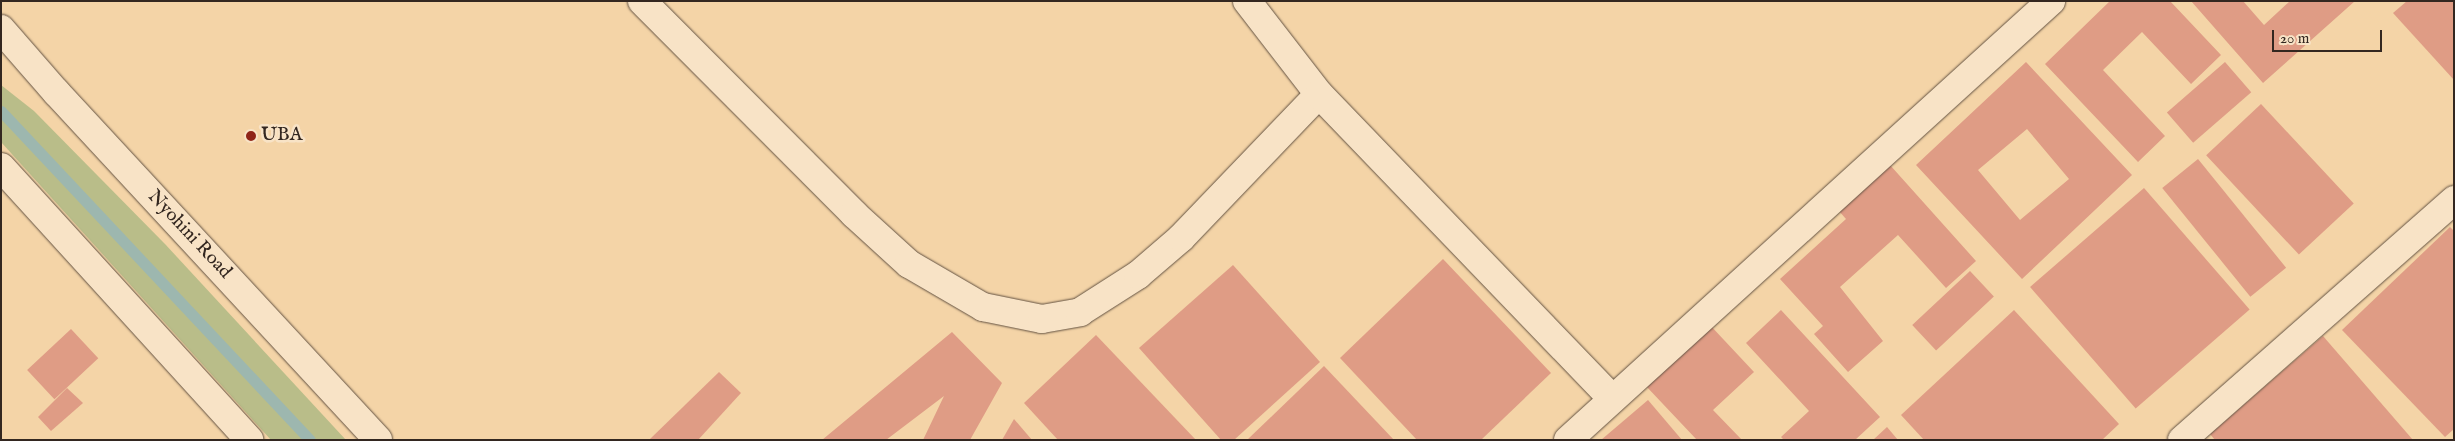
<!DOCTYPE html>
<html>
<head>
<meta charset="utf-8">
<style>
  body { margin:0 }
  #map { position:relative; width:2455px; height:441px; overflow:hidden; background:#f4d4a7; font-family:"IM FELL English",serif }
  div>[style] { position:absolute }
  .green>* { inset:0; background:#b9bd89 }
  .stream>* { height:11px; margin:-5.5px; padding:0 5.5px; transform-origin:5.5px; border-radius:5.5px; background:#9db7af }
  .building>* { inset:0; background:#df9c85; transform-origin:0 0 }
  .roads { filter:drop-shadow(0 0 1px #635242) drop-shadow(0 0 1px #635242) }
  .street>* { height:28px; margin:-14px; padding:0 14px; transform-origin:14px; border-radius:14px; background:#f8e3c6 }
  .secondary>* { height:28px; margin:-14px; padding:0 14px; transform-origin:14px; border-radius:14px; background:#f8e3c6 }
  .dots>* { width:14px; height:14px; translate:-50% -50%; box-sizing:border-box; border:2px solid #f8e3c6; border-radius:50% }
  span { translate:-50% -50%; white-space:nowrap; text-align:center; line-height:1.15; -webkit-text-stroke:5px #f8e3c6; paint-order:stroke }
  .poi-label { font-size:19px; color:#332720 }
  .left { translate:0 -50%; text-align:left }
  .street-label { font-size:19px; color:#332720 }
  .frame { position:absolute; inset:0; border:2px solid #332720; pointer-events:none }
  .scale { position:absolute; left:2272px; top:30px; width:110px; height:22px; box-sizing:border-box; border:2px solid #332720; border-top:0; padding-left:6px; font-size:15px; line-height:18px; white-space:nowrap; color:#332720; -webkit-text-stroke:4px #f8e3c6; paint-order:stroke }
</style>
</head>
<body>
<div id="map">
  <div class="green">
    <div style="clip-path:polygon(1px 85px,34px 111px,165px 244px,346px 440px,271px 440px,1px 142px)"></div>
  </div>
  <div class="stream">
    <div style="left:1px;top:111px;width:451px;rotate:46.8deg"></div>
  </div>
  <div class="building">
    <div style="clip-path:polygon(2110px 1px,2170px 1px,2221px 55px,2191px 84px,2142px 32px,2103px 70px,2165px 136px,2138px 162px,2045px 64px)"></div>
    <div style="clip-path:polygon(2191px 1px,2243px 1px,2264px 25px,2290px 1px,2355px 1px,2263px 83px)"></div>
    <div style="clip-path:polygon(2407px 1px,2454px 1px,2454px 80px,2393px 13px)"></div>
    <div style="clip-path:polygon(evenodd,2026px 62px,2132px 175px,2022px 279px,1916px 165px,2026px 62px,2027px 129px,2069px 179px,2020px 220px,1978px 170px,2027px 129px)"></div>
    <div style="left:2225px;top:62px;width:40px;height:77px;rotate:49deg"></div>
    <div style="left:2261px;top:104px;width:136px;height:75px;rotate:47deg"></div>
    <div style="left:2198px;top:159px;width:140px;height:46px;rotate:51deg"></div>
    <div style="clip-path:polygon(1890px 165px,1976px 261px,1946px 288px,1898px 235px,1840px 287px,1883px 341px,1848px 372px,1814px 334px,1823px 326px,1780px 279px,1846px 219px,1839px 211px)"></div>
    <div style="left:2144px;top:188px;width:161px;height:151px;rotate:49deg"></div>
    <div style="clip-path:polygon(2450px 227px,2454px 231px,2454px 429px,2445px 437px,2342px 330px)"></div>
    <div style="clip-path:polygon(1443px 259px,1551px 373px,1481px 440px,1417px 440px,1340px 358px)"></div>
    <div style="clip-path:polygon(1233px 265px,1320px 362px,1234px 440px,1221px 440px,1139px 348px)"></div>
    <div style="left:1970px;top:271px;width:35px;height:79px;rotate:47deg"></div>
    <div style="clip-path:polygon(1781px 310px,1880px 417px,1855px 440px,1784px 440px,1781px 437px,1809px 411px,1746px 343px)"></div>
    <div style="clip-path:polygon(2014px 310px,2119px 424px,2102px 440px,1924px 440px,1901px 415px)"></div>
    <div style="clip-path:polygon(1709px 324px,1754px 372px,1713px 410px,1742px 440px,1697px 440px,1645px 385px)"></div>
    <div style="left:71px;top:329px;width:40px;height:60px;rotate:47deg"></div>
    <div style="clip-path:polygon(952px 332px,1002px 383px,970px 440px,923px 440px,944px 396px,886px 440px,822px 440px)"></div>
    <div style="clip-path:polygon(1096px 335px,1196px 440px,1058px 440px,1024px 403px)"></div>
    <div style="clip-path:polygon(2323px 336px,2413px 440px,2215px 440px,2210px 434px)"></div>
    <div style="clip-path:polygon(1324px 366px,1394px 440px,1247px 440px)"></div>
    <div style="clip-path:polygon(719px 372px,741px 393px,698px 440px,649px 440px)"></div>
    <div style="clip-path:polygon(67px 388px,83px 403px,51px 431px,38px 417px)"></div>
    <div style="clip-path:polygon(1648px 400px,1682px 440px,1601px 440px)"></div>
    <div style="clip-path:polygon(1014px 419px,1032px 440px,1002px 440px)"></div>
    <div style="clip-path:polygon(1887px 427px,1898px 440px,1873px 440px)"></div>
  </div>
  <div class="roads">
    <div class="street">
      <div style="left:642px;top:1px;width:301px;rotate:45.1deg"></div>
      <div style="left:854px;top:214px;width:74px;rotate:42.3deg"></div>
      <div style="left:909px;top:264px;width:86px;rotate:30.2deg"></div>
      <div style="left:983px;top:307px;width:60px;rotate:11.5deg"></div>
      <div style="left:1042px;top:319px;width:39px;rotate:-10deg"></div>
      <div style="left:1080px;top:312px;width:69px;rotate:-32.5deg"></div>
      <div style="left:1138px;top:275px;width:57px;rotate:-40.7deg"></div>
      <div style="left:1181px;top:238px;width:199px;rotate:-46.2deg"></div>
      <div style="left:1247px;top:1px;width:118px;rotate:52.3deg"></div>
      <div style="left:1319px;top:94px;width:423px;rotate:46.1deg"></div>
      <div style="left:1568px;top:440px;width:653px;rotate:-42.27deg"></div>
      <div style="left:2182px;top:440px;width:363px;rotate:-41.4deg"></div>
    </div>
    <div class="secondary">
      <div style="left:1px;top:29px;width:84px;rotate:48.9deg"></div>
      <div style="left:56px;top:92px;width:474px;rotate:47.2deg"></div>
      <div style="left:1px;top:167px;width:369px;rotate:47.7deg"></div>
    </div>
  </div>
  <div class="dots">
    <div style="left:251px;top:136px;background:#8f2418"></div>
  </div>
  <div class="poi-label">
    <span class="left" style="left:261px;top:136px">UBA</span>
  </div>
  <div class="street-label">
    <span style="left:189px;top:235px;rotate:47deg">Nyohini Road</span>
  </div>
  <div class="frame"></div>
  <div class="scale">20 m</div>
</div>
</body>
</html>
